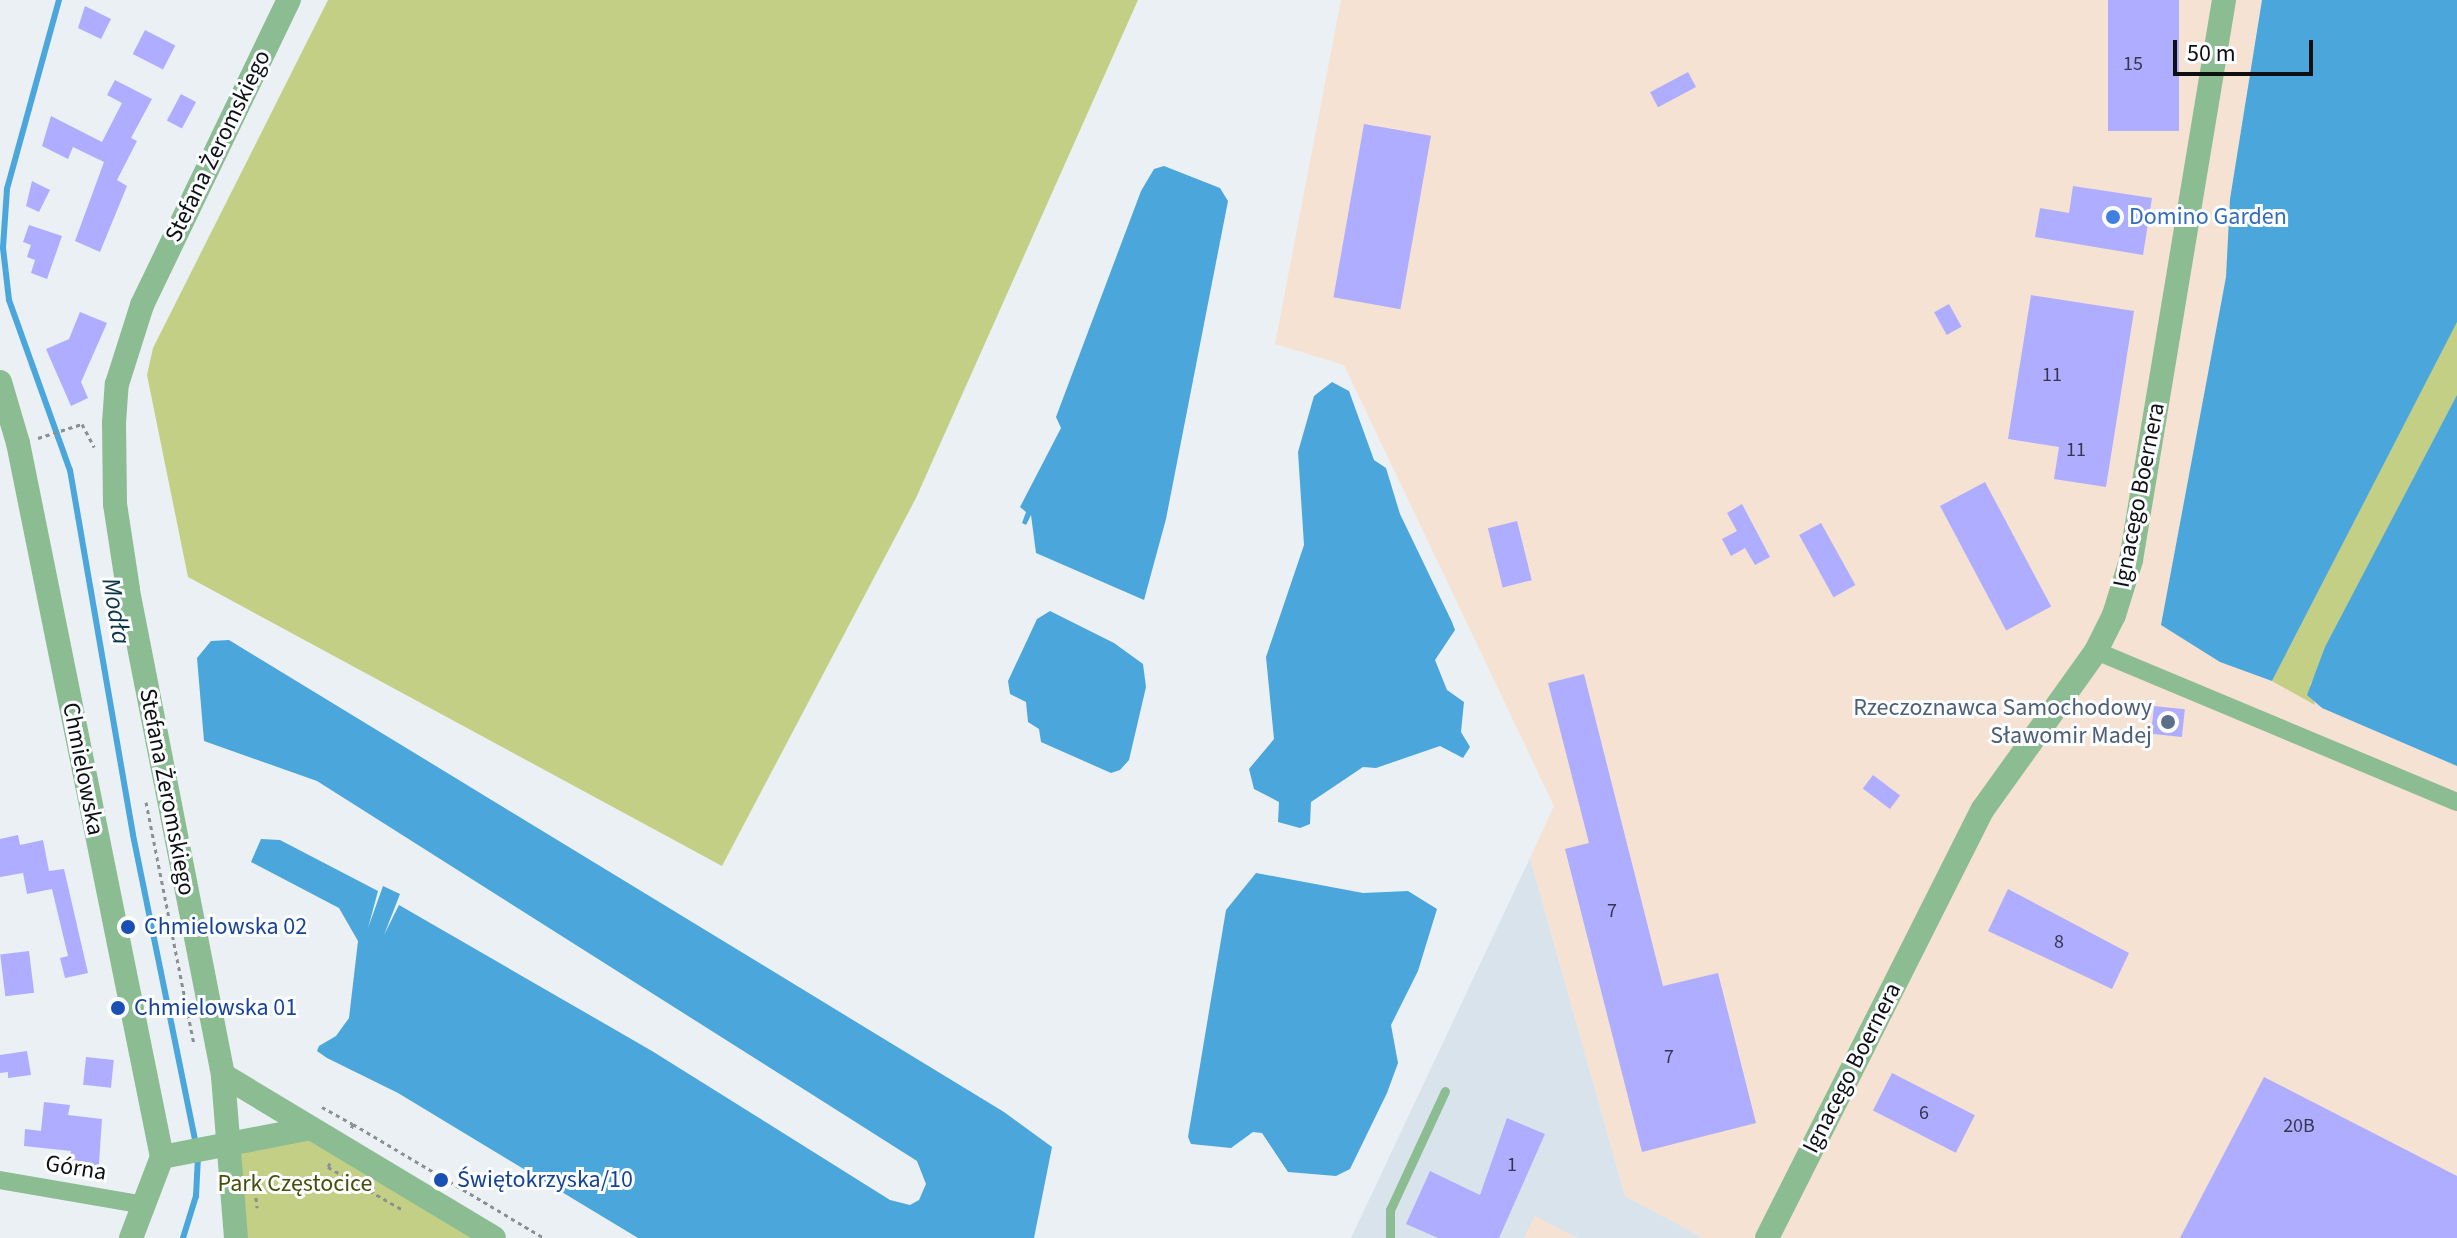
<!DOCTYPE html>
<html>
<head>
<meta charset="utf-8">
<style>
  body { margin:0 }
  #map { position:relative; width:2457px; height:1238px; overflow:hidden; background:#ebf0f4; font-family:"Source Sans 3",sans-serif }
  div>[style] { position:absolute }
  .built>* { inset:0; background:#d8e3ec }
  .industrial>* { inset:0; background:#f5e2d2 }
  .green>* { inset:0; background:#c3cf84 }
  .water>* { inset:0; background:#4ba7db }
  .stream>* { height:6px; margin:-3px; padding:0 3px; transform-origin:3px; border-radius:3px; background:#4ba7db }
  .building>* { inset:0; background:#aeadff; transform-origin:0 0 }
  .path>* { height:3px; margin-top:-1.5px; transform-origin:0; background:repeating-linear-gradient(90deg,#8c8f92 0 4px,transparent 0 8px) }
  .service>* { height:9px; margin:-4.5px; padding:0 4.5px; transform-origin:4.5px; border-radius:4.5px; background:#8bbc92 }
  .minor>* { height:18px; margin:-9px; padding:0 9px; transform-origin:9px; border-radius:9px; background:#8bbc92 }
  .tertiary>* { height:24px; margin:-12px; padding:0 12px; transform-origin:12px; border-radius:12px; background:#8bbc92 }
  .dots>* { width:22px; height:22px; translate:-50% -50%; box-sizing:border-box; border:4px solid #fbfdff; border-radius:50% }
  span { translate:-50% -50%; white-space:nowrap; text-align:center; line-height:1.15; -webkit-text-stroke:6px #fbfdff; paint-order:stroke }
  .number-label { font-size:20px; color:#36364c }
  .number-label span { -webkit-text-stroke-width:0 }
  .street-label { font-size:24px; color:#0e0f10 }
  .shop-label { font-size:24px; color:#366cbe }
  .left { translate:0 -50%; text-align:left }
  .service-label { font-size:24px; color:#4e5e75 }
  .right { translate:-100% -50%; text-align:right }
  .transit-label { font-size:24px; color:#164399 }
  .park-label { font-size:24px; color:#474f0a }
  .water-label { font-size:26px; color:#0b3449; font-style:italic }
  .scale { position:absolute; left:2173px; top:40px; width:140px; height:36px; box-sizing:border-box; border:4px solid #0e0f10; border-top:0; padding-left:10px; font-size:24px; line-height:28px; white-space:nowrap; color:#0e0f10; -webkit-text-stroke:6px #fbfdff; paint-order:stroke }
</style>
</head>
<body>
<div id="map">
  <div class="built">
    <div style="clip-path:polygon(1530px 858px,1625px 1196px,1704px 1238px,1577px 1238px,1535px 1217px,1524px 1238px,1351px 1238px)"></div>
  </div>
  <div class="industrial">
    <div style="clip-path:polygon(1341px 0,2457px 0,2457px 1238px,1704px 1238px,1625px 1196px,1530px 858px,1554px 806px,1344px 365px,1275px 344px)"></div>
    <div style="clip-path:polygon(1535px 1216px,1577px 1238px,1524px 1238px)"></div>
  </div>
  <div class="green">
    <div style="clip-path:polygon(328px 0,1138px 0,916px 498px,722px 866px,188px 577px,147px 375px,153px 348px)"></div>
    <div style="clip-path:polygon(2457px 321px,2457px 401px,2310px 685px,2315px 705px,2272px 681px)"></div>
    <div style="clip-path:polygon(306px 1129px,494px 1238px,236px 1238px,242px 1140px)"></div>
  </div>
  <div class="water">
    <div style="clip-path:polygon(2262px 0,2457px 0,2457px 322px,2272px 681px,2220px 662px,2161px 625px,2226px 277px,2230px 199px)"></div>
    <div style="clip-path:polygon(1164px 166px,1220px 188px,1228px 201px,1166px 519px,1144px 600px,1036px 553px,1031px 515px,1026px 525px,1022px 523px,1026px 512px,1020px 507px,1061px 428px,1056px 417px,1141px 191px,1154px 169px)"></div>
    <div style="clip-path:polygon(1332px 382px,1349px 391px,1374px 460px,1386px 468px,1400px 514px,1452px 622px,1455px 630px,1435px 660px,1447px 690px,1464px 702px,1461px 732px,1470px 747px,1463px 758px,1440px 746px,1376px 768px,1363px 767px,1311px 802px,1310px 824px,1300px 828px,1278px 822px,1279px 802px,1254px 789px,1249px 769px,1274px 739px,1266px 657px,1304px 545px,1298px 452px,1314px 396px)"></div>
    <div style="clip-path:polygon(2457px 395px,2457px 766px,2322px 708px,2307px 695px,2325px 647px)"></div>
    <div style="clip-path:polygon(1050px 611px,1114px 643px,1143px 664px,1146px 687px,1129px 760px,1120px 770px,1111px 773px,1041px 742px,1039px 729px,1028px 722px,1026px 702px,1010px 694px,1008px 681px,1037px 619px)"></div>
    <div style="clip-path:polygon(229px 640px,1004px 1112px,1052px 1147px,1034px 1238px,638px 1238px,398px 1093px,327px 1058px,317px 1051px,319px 1046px,336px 1036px,349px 1018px,358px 941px,339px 908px,251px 862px,261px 839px,280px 840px,378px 891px,368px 928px,383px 886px,400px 894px,384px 935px,399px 905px,652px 1051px,890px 1200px,910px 1205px,919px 1200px,926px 1184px,917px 1161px,317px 781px,204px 741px,197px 658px,211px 641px)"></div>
    <div style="clip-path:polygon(1256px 873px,1363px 893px,1408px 891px,1437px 909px,1418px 971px,1391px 1025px,1398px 1063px,1387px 1093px,1350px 1169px,1336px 1176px,1288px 1172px,1262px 1133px,1253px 1132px,1231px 1148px,1191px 1144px,1188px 1137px,1226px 910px)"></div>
  </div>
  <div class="stream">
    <div style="left:59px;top:0;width:196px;rotate:105.4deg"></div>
    <div style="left:7px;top:189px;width:59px;rotate:93.9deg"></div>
    <div style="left:3px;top:248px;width:52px;rotate:83.4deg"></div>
    <div style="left:9px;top:300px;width:181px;rotate:70.3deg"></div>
    <div style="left:70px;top:470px;width:370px;rotate:80.2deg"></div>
    <div style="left:133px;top:835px;width:316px;rotate:78.5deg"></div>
    <div style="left:183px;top:1238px;width:44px;rotate:-72.8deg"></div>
    <div style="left:196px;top:1196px;width:40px;rotate:-87.1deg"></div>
  </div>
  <div class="building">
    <div style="left:2108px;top:0;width:71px;height:131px"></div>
    <div style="clip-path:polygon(85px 6px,111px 19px,101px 39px,78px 28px)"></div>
    <div style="left:145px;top:30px;width:34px;height:27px;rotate:27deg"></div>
    <div style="left:1688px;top:72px;width:17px;height:43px;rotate:62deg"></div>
    <div style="clip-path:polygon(115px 80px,152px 99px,131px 138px,137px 141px,117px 180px,127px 186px,100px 252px,75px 241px,104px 162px,73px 147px,68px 159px,42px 146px,51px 116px,102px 142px,122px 103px,107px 95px)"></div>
    <div style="left:181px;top:94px;width:17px;height:30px;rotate:28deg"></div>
    <div style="left:1364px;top:124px;width:68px;height:176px;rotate:10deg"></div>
    <div style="clip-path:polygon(32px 181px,50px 190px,39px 212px,26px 206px)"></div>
    <div style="clip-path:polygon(2073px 186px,2152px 198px,2143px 255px,2035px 237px,2040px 208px,2069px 213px)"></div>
    <div style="clip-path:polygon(29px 225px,62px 236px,47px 279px,31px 273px,35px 260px,27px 257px,31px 245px,23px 242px)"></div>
    <div style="clip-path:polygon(2031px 295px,2134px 311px,2106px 487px,2054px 479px,2059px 447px,2008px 439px)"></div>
    <div style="left:1949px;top:304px;width:26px;height:17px;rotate:61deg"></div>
    <div style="clip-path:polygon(80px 312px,107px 323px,81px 382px,88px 398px,71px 406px,46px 349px,69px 339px)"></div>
    <div style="left:1985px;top:482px;width:141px;height:51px;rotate:62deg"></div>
    <div style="clip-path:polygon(1742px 504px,1770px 557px,1755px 565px,1745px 548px,1731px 556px,1722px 539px,1737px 531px,1727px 513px)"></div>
    <div style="left:1517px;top:521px;width:61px;height:30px;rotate:76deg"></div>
    <div style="left:1821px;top:523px;width:71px;height:25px;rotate:61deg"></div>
    <div style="clip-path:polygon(1584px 674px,1663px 986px,1718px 973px,1756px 1123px,1642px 1152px,1565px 849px,1589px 843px,1548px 683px)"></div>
    <div style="left:2154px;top:706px;width:31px;height:28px;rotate:6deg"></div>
    <div style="left:1873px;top:775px;width:34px;height:17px;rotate:37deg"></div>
    <div style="clip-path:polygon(18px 835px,20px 845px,43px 840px,49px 871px,64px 869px,88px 973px,65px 978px,60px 958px,68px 956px,52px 889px,27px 894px,23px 873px,0 877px,0 839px)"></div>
    <div style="clip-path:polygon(2008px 889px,2129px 953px,2112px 989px,1988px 931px)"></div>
    <div style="left:29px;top:951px;width:42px;height:29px;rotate:83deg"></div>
    <div style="clip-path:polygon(27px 1051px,31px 1075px,8px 1078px,8px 1072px,0 1073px,0 1055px)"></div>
    <div style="left:86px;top:1057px;width:28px;height:28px;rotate:6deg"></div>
    <div style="left:1892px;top:1073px;width:93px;height:42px;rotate:27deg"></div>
    <div style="clip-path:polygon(2264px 1077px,2457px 1176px,2457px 1238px,2180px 1238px)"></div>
    <div style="clip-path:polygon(44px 1102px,70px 1105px,68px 1115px,102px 1119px,98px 1178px,67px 1172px,71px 1151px,24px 1146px,25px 1129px,41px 1131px)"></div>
    <div style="clip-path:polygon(1507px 1118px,1545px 1134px,1499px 1238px,1438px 1238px,1406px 1224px,1430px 1171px,1480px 1195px)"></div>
  </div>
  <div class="path">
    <div style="left:38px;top:438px;width:46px;rotate:-17.7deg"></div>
    <div style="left:82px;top:424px;width:26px;rotate:62deg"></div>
    <div style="left:146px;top:802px;width:247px;rotate:78.8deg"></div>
    <div style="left:322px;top:1107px;width:35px;rotate:29deg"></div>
    <div style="left:353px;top:1124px;width:5px;rotate:112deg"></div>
    <div style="left:353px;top:1124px;width:222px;rotate:30.8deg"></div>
    <div style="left:330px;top:1163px;width:4px;rotate:117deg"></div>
    <div style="left:328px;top:1167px;width:86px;rotate:29.8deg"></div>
    <div style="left:253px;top:1174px;width:34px;rotate:83deg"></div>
  </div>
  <div class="service">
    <div style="left:1390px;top:1238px;width:28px;rotate:-90deg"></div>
    <div style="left:1390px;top:1210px;width:131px;rotate:-65.2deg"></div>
  </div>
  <div class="minor">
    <div style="left:2096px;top:651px;width:391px;rotate:22.7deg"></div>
    <div style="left:0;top:1180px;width:146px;rotate:9.8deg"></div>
  </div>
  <div class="tertiary">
    <div style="left:0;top:382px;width:64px;rotate:73.6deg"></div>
    <div style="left:18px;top:443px;width:728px;rotate:78.6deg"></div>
    <div style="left:223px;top:1075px;width:316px;rotate:31deg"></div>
    <div style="left:162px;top:1157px;width:147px;rotate:-11deg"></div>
    <div style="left:131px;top:1238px;width:87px;rotate:-69.1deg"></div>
    <div style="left:236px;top:1238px;width:164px;rotate:-94.6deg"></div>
    <div style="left:223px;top:1075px;width:495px;rotate:-101.1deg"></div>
    <div style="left:128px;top:589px;width:86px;rotate:-98.7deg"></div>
    <div style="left:115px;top:504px;width:81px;rotate:-90.7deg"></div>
    <div style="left:114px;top:423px;width:39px;rotate:-86deg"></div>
    <div style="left:117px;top:384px;width:83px;rotate:-72.4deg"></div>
    <div style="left:142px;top:305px;width:339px;rotate:-64.3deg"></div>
    <div style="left:1767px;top:1238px;width:480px;rotate:-63.3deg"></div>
    <div style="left:1983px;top:809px;width:194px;rotate:-54.4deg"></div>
    <div style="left:2096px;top:651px;width:40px;rotate:-63.4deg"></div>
    <div style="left:2114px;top:615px;width:58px;rotate:-72.8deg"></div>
    <div style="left:2131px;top:560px;width:568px;rotate:-80.57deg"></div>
  </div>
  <div class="dots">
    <div style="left:2113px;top:217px;background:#3f7fe0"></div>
    <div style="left:2168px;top:722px;background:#5c6f8a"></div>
    <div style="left:128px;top:927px;background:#1a4fb4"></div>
    <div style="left:118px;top:1008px;background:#1a4fb4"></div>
    <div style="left:441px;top:1180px;background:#1a4fb4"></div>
  </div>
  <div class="number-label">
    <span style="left:2133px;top:64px">15</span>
    <span style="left:2052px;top:375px">11</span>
    <span style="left:2076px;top:450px">11</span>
    <span style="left:1612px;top:911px">7</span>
    <span style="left:2059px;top:942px">8</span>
    <span style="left:1669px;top:1057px">7</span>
    <span style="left:1924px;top:1113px">6</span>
    <span style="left:2299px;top:1126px">20B</span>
    <span style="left:1512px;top:1165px">1</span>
  </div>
  <div class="street-label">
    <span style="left:218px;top:146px;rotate:-64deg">Stefana Żeromskiego</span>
    <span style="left:2139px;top:495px;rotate:-79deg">Ignacego Boernera</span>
    <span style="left:83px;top:769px;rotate:79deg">Chmielowska</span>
    <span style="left:167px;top:792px;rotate:79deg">Stefana Żeromskiego</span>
    <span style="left:1852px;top:1068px;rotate:-63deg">Ignacego Boernera</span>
    <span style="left:76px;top:1168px;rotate:9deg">Górna</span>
  </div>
  <div class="shop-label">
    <span class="left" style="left:2129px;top:217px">Domino Garden</span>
  </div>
  <div class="service-label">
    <span class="right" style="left:2152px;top:722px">Rzeczoznawca Samochodowy<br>Sławomir Madej</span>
  </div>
  <div class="transit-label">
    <span class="left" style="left:144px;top:927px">Chmielowska 02</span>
    <span class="left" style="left:134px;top:1008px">Chmielowska 01</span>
    <span class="left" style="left:457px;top:1180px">Świętokrzyska/10</span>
  </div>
  <div class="park-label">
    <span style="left:295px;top:1184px">Park Częstocice</span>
  </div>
  <div class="water-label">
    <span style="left:116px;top:611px;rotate:80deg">Modła</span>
  </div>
  <div class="scale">50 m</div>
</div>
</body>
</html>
